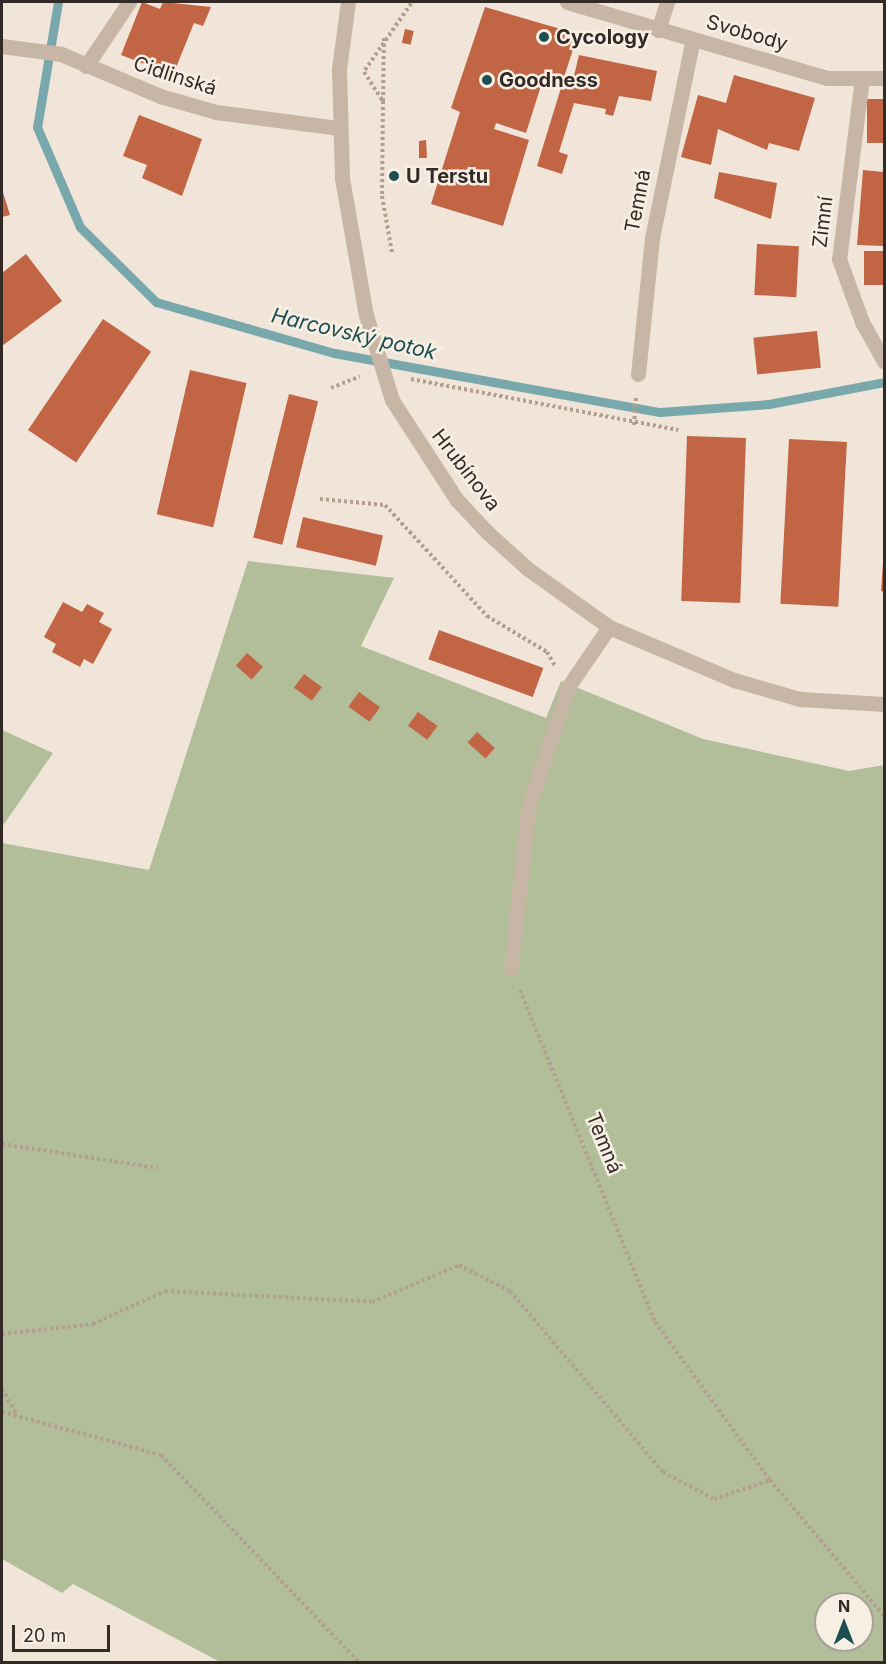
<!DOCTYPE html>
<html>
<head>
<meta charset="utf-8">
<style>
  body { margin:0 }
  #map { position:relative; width:886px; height:1664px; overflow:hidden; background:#f0e5d8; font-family:Inter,sans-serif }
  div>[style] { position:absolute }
  .green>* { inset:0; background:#b1be99 }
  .stream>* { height:9px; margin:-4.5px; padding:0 4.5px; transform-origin:4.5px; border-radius:4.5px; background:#78a8ac }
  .building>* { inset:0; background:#c16544; transform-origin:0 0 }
  .path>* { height:4px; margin-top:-2px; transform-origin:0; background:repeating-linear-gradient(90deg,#b39f8f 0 3px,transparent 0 6px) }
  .lane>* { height:15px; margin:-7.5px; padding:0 7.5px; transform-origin:7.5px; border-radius:7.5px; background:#c7b5a5 }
  .street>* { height:15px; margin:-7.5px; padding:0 7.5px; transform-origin:7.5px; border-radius:7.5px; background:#c7b5a5 }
  .street-bridge>* { height:15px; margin:-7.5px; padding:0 7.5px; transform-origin:7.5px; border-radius:7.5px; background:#c7b5a5 }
  .dots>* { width:16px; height:16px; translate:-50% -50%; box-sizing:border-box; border:3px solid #f8efe4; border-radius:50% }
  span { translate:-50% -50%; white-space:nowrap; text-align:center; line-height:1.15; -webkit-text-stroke:5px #f8efe4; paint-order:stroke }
  .street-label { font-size:20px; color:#332a26 }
  .poi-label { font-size:20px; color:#332a26; font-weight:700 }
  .left { translate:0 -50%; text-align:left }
  .water-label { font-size:21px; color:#1d4e52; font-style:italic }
  .frame { position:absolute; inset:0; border:3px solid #332a26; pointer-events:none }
  .north { position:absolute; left:814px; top:1592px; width:60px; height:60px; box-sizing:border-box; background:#f8efe4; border:2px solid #a9a098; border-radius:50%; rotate:0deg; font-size:16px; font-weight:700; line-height:24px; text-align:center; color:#332a26 }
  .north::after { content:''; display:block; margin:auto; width:21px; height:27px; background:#1d4e52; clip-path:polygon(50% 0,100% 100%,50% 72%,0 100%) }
  .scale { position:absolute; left:12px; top:1625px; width:98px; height:27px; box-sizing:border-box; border:3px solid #332a26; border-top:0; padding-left:8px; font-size:18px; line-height:21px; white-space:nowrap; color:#332a26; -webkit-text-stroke:4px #f8efe4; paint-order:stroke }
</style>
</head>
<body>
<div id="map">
  <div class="green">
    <div style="clip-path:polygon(evenodd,248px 561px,394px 578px,361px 646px,546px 718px,561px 681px,703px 739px,849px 771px,884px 765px,884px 1662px,220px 1662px,73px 1584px,62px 1593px,2px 1559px,2px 843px,149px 870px,248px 561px,826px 1604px,862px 1604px,862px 1640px,826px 1640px,826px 1604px)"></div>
    <div style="clip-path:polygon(2px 730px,53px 753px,2px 827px)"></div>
  </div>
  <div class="stream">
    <div style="left:58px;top:2px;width:127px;rotate:99.5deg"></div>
    <div style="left:37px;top:127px;width:109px;rotate:66.7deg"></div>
    <div style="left:80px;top:227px;width:107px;rotate:44.6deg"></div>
    <div style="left:156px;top:302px;width:185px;rotate:16deg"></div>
    <div style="left:334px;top:353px;width:331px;rotate:10.3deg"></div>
    <div style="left:660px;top:412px;width:109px;rotate:-4.2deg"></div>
    <div style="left:769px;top:404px;width:117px;rotate:-10.8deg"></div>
  </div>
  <div class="building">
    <div style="clip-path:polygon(142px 2px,160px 9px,163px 2px,211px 7px,203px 26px,194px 23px,173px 75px,121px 55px)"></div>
    <div style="clip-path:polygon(485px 7px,578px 34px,564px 77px,573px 80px,579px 55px,657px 71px,651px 101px,619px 96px,613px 116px,605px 114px,606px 109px,574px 103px,559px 152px,568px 155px,562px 174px,537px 166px,564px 78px,545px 73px,526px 133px,496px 123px,494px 129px,529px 140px,503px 226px,431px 204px,460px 112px,451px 108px)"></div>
    <div style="left:405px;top:29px;width:9px;height:14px;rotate:13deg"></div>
    <div style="clip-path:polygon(734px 75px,815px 98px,799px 151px,769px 143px,767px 150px,718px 129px,711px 165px,681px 157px,698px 95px,726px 103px)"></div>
    <div style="left:867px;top:99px;width:17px;height:44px"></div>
    <div style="clip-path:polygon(139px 115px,202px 139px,182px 196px,142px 178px,147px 165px,123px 156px)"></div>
    <div style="clip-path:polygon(426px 140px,427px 158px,419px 158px,419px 141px)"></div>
    <div style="clip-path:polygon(863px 170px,884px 172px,884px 246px,857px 245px)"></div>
    <div style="clip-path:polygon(719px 172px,777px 183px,771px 219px,714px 198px)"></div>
    <div style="clip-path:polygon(2px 189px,10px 215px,2px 217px)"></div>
    <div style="left:757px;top:244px;width:42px;height:51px;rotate:3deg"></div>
    <div style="left:864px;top:251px;width:20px;height:34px"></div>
    <div style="clip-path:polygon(26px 254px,62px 301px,2px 346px,2px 273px)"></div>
    <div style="left:103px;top:319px;width:58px;height:134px;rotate:34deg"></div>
    <div style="left:817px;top:331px;width:37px;height:64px;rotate:84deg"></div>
    <div style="left:190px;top:370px;width:58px;height:148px;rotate:13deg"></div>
    <div style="left:289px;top:394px;width:30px;height:148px;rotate:14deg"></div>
    <div style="left:687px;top:436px;width:59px;height:165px;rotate:2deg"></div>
    <div style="left:789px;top:439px;width:58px;height:165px;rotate:3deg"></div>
    <div style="left:303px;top:517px;width:82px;height:31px;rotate:13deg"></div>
    <div style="clip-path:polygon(884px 547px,884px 592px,881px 591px)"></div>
    <div style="clip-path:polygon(63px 602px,82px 612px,87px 604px,104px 613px,99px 622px,112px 629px,93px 664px,84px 659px,80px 667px,52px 652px,56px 644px,44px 637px)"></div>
    <div style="left:439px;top:630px;width:111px;height:31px;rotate:20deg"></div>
    <div style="left:247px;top:653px;width:21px;height:17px;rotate:41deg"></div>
    <div style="left:304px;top:674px;width:22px;height:17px;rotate:36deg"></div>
    <div style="left:359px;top:692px;width:26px;height:18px;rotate:36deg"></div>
    <div style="left:418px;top:712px;width:24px;height:17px;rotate:36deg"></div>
    <div style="left:477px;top:732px;width:24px;height:14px;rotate:42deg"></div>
  </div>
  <div class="path">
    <div style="left:365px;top:70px;width:83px;rotate:-55.3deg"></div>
    <div style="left:364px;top:72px;width:35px;rotate:57deg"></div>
    <div style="left:383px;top:101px;width:64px;rotate:-89.1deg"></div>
    <div style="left:383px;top:101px;width:95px;rotate:90.6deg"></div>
    <div style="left:382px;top:196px;width:58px;rotate:80deg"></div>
    <div style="left:411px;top:379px;width:272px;rotate:10.8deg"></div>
    <div style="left:331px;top:388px;width:31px;rotate:-22deg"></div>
    <div style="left:634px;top:425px;width:29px;rotate:-86deg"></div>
    <div style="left:320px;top:499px;width:65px;rotate:5.3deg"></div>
    <div style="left:385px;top:505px;width:151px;rotate:47.4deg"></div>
    <div style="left:487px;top:616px;width:70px;rotate:31deg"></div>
    <div style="left:547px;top:652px;width:16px;rotate:60deg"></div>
    <div style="left:520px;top:990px;width:358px;rotate:67.9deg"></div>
    <div style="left:655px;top:1322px;width:195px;rotate:54deg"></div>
    <div style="left:770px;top:1480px;width:177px;rotate:50deg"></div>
    <div style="left:2px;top:1144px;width:157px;rotate:8.8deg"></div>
    <div style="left:2px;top:1334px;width:92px;rotate:-6.3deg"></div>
    <div style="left:93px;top:1324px;width:79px;rotate:-24.6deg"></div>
    <div style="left:165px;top:1291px;width:207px;rotate:3deg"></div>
    <div style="left:372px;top:1302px;width:95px;rotate:-23deg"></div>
    <div style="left:459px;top:1265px;width:57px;rotate:27deg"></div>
    <div style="left:510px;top:1291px;width:237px;rotate:49.8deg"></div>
    <div style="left:663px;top:1472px;width:58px;rotate:27.9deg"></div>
    <div style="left:714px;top:1499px;width:59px;rotate:-18.7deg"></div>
    <div style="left:2px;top:1389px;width:28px;rotate:60deg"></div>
    <div style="left:2px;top:1412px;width:165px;rotate:15.1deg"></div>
    <div style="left:161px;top:1455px;width:286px;rotate:46.3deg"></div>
  </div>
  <div class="lane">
    <div style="left:86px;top:66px;width:77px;rotate:-56.1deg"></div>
    <div style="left:638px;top:374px;width:137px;rotate:-84.1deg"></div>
    <div style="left:652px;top:238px;width:203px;rotate:-78.4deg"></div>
    <div style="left:511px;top:968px;width:161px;rotate:-83.9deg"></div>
    <div style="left:528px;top:808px;width:127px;rotate:-71.7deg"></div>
    <div style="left:568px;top:687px;width:73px;rotate:-55.7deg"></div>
  </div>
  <div class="street">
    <div style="left:348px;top:2px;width:68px;rotate:97.7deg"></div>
    <div style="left:339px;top:69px;width:109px;rotate:88.4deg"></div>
    <div style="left:342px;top:178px;width:139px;rotate:80.1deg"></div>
    <div style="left:567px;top:2px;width:271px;rotate:16.3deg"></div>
    <div style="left:827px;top:78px;width:57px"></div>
    <div style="left:658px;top:30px;width:29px;rotate:-72deg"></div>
    <div style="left:2px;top:46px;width:60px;rotate:7.7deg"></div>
    <div style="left:61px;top:54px;width:108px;rotate:23deg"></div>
    <div style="left:160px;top:96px;width:58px;rotate:15.9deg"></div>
    <div style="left:216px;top:112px;width:125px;rotate:7.4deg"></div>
    <div style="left:862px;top:78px;width:182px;rotate:97.2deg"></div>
    <div style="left:839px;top:259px;width:67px;rotate:69.9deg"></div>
    <div style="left:862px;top:322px;width:45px;rotate:60.6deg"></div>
    <div style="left:392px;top:400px;width:119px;rotate:57deg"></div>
    <div style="left:457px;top:500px;width:44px;rotate:46.8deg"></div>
    <div style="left:487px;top:532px;width:55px;rotate:42.1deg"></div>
    <div style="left:528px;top:569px;width:100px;rotate:35.6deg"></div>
    <div style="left:609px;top:627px;width:136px;rotate:23deg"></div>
    <div style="left:734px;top:680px;width:69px;rotate:16.1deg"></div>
    <div style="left:800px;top:699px;width:84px;rotate:3.4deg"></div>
  </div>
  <div class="street-bridge">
    <div style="left:366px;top:315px;width:89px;rotate:73deg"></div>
  </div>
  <div class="dots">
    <div style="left:544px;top:37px;background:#1d4e52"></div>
    <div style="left:487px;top:80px;background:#1d4e52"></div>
    <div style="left:394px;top:176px;background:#1d4e52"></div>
  </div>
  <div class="street-label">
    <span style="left:747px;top:33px;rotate:16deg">Svobody</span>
    <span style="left:175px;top:76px;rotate:18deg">Cidlinská</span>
    <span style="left:638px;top:201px;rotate:-79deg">Temná</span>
    <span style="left:823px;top:222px;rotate:-83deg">Zimní</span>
    <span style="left:466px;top:470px;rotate:52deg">Hrubínova</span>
    <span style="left:604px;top:1143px;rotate:68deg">Temná</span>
  </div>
  <div class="poi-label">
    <span class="left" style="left:556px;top:37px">Cycology</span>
    <span class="left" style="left:499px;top:80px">Goodness</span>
    <span class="left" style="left:406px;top:176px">U Terstu</span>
  </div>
  <div class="water-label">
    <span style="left:354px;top:334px;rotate:13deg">Harcovský potok</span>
  </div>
  <div class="frame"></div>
  <div class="north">N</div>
  <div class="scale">20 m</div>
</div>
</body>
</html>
